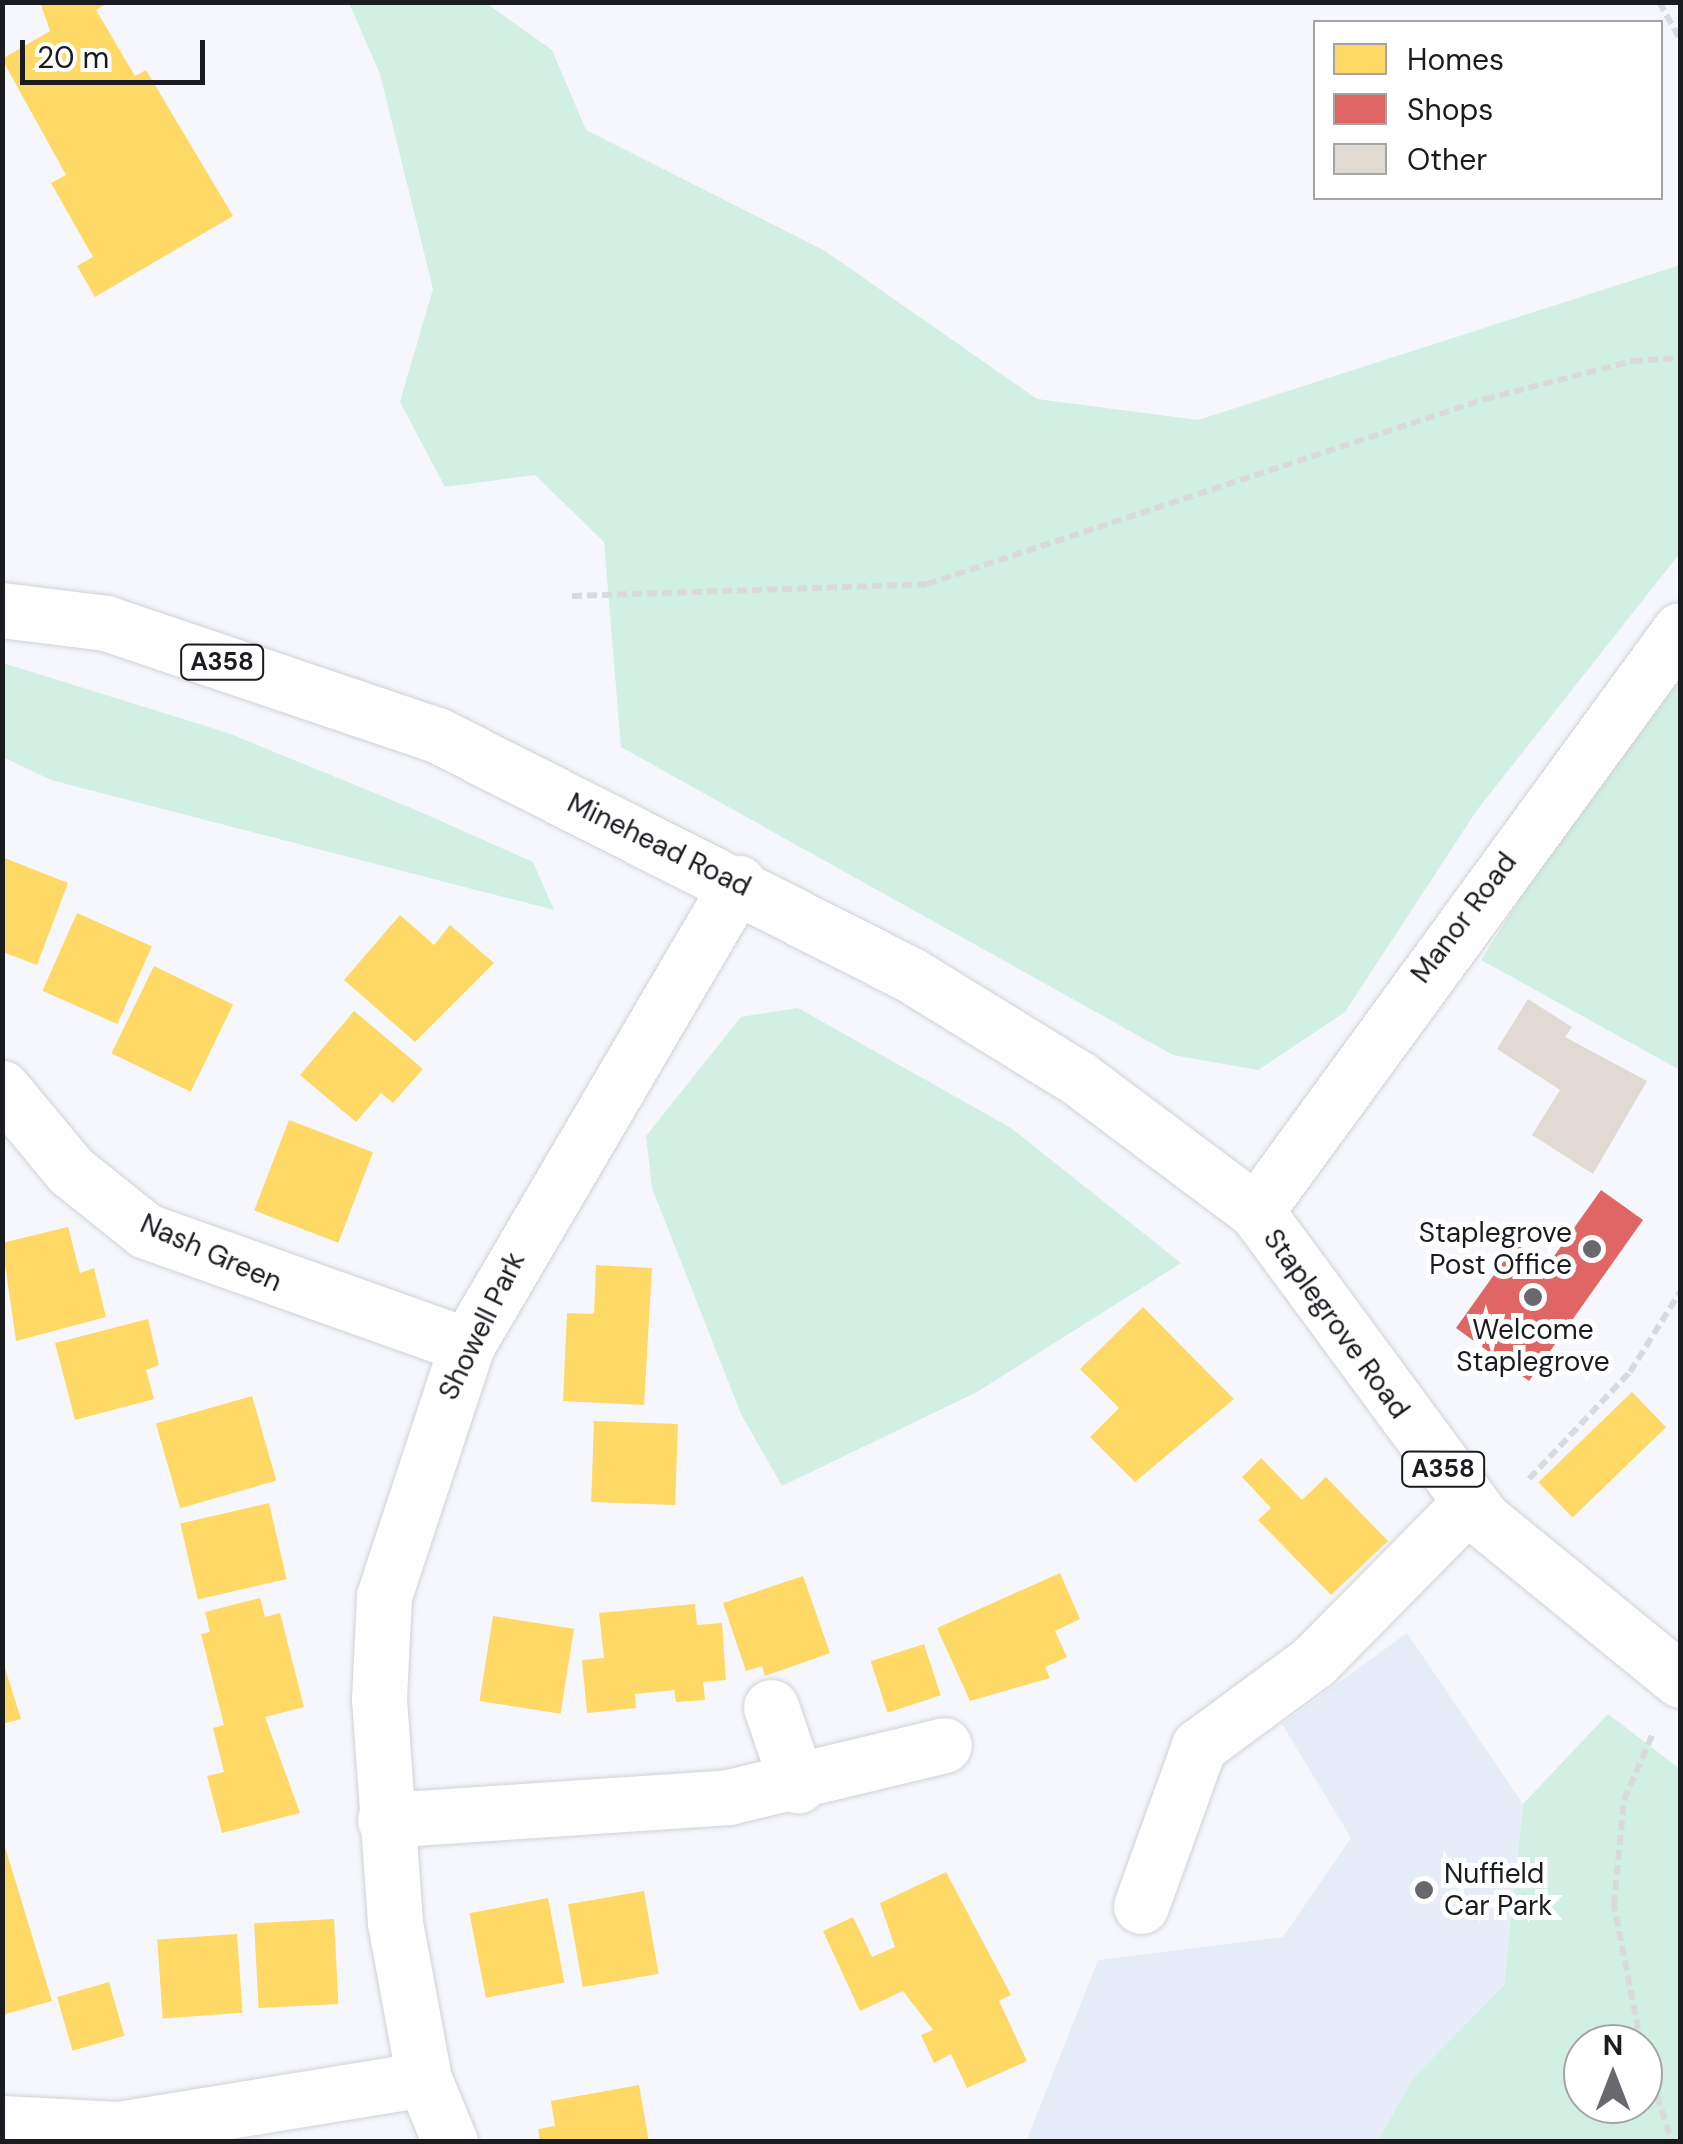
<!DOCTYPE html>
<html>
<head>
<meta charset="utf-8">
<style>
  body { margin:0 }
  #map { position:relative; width:1683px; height:2144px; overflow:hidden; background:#f5f7fc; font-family:"DM Sans",sans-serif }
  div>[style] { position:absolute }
  .built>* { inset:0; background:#e7ecf9 }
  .green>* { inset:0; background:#d1efe2 }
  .homes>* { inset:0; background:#ffd966; transform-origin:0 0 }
  .shops>* { inset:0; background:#e06666 }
  .building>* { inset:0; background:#e0dad3 }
  .path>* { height:6px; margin-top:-3px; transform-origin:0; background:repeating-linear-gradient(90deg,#d9dadc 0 10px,transparent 0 15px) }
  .roads { filter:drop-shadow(0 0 2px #d0d2d6) drop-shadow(0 0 2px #d0d2d6) }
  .street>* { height:55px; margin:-27.5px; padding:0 27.5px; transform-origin:27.5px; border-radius:27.5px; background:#fefeff }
  .secondary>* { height:55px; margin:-27.5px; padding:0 27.5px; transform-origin:27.5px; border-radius:27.5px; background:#fefeff }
  .primary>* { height:55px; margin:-27.5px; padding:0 27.5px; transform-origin:27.5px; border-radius:27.5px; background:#fefeff }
  .dots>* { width:28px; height:28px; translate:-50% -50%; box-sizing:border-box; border:5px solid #fff; border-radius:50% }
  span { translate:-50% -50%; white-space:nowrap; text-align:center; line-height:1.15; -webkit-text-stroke:10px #fff; paint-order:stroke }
  .shield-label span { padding:2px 8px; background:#fff; border:2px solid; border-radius:8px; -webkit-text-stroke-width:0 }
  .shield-label { font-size:25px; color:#1a1c20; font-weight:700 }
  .street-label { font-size:28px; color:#1a1c20 }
  .poi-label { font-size:28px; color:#1a1c20 }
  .right { translate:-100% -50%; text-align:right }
  .left { translate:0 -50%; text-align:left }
  .frame { position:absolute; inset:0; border:5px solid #1a1c20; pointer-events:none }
  .legend { position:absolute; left:1313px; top:20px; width:350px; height:180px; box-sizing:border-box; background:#fff; border:2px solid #a3a4a6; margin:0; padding:12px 18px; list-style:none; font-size:30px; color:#1a1c20 }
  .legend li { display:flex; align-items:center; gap:20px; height:50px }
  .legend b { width:50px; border:2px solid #a3a4a6 }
  .north { position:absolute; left:1563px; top:2024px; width:100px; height:100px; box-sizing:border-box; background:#fff; border:2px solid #a3a4a6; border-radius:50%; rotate:0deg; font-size:28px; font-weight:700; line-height:40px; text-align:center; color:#1a1c20 }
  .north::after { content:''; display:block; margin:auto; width:35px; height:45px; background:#67696d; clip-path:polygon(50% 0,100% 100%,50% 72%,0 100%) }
  .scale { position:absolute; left:20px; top:40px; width:185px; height:45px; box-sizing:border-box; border:5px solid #1a1c20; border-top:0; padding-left:12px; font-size:30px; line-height:35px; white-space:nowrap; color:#1a1c20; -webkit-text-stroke:8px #fff; paint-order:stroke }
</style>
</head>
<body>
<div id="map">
  <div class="built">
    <div style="clip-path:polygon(1407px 1633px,1523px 1804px,1504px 1985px,1413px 2078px,1378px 2141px,1026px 2142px,1098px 1960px,1283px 1937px,1351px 1838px,1282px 1724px)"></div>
  </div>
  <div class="green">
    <div style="clip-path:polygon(349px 3px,486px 3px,552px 50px,586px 130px,825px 251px,1037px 399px,1198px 420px,1680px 265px,1680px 553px,1477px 810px,1345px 1012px,1258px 1070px,1173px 1055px,621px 747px,604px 542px,535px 475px,445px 487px,400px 402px,433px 289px,380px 74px)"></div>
    <div style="clip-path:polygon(3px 663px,228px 733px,416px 810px,533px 862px,554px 910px,51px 780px,3px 757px)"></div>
    <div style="clip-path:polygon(1680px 668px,1680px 1070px,1481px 960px,1617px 745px)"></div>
    <div style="clip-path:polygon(798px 1008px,1011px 1128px,1181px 1263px,977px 1392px,782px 1486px,741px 1414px,652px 1188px,646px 1136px,741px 1017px)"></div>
    <div style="clip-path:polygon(evenodd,1608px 1714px,1680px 1769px,1680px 2141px,1378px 2141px,1413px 2078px,1504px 1985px,1523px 1804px,1608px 1714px,1643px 2044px,1643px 2104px,1583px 2104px,1583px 2044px,1643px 2044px)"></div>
  </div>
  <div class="homes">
    <div style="clip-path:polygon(109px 2px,96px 10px,135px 76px,146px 70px,233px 216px,95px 297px,77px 266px,93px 257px,51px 183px,66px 175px,2px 59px,50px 31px,40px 2px)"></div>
    <div style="clip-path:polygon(2px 857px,68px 883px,37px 965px,3px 952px)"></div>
    <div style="left:77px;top:913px;width:82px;height:85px;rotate:24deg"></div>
    <div style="clip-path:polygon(400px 915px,434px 945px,450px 925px,494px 963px,415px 1042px,344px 980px)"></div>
    <div style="left:154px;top:966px;width:88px;height:97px;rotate:26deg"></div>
    <div style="clip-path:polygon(354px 1011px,423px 1069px,393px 1103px,381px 1093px,356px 1122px,300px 1075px)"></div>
    <div style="left:289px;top:1120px;width:90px;height:97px;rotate:21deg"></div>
    <div style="clip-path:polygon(68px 1227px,80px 1273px,94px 1268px,106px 1317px,16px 1341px,2px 1243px)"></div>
    <div style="clip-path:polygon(596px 1265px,652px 1268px,644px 1405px,563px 1401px,567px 1313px,594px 1314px)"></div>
    <div style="clip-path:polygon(1143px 1307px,1234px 1399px,1135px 1482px,1090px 1437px,1119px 1408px,1080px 1369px)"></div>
    <div style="clip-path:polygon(148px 1319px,159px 1365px,146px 1370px,154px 1399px,75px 1420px,55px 1343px)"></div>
    <div style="left:1632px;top:1392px;width:49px;height:130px;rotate:46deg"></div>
    <div style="left:252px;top:1396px;width:88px;height:100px;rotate:74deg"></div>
    <div style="left:594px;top:1421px;width:84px;height:81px;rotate:2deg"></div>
    <div style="clip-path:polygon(1261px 1458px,1302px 1500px,1326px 1477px,1388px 1541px,1331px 1595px,1258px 1520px,1271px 1508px,1242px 1477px)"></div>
    <div style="left:269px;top:1503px;width:78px;height:91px;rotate:77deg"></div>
    <div style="clip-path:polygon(1060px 1573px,1080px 1619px,1055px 1631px,1067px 1657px,1045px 1667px,1050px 1678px,970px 1701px,937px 1628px)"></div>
    <div style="clip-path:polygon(803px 1576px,830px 1653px,765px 1676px,762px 1666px,746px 1671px,723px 1603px)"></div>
    <div style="clip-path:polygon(260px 1598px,265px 1617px,280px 1613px,304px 1707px,265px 1717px,300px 1813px,222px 1833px,207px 1776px,224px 1772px,213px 1728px,224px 1725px,201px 1634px,210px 1632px,205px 1612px)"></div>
    <div style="clip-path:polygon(695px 1604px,697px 1625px,722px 1623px,726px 1680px,703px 1682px,705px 1700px,676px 1702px,674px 1690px,635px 1694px,636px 1708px,587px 1713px,582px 1660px,604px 1658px,599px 1613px)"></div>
    <div style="left:493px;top:1616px;width:82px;height:86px;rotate:9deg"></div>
    <div style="left:924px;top:1644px;width:54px;height:56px;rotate:72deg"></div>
    <div style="clip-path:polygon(2px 1659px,21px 1719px,2px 1724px)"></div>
    <div style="clip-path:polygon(2px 1837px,52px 2001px,2px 2015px)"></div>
    <div style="clip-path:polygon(946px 1872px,1011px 1995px,999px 2001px,1027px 2061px,967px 2088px,951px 2054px,934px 2063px,921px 2035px,933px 2030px,903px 1991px,860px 2011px,823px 1931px,853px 1917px,872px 1957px,895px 1947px,880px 1903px)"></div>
    <div style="left:644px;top:1891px;width:84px;height:77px;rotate:80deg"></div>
    <div style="left:548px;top:1898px;width:86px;height:80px;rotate:79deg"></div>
    <div style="left:334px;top:1919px;width:85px;height:80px;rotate:87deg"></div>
    <div style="left:237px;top:1934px;width:79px;height:80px;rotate:86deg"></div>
    <div style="left:109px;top:1982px;width:56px;height:54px;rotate:74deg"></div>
    <div style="clip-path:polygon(639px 2085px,649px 2142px,540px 2142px,538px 2129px,555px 2126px,551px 2101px)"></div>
  </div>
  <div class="shops">
    <div style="clip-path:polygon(1601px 1190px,1643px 1220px,1529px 1381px,1456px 1328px,1516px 1244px,1547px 1266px)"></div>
  </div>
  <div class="building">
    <div style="clip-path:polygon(1528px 999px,1572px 1027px,1565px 1037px,1647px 1081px,1593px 1174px,1532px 1135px,1560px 1090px,1497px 1049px)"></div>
  </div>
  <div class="path">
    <div style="left:1659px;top:2px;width:43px;rotate:60.4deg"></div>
    <div style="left:572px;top:596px;width:355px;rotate:-1.9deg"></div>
    <div style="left:927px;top:584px;width:588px;rotate:-18.34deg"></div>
    <div style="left:1485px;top:399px;width:153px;rotate:-14.4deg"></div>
    <div style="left:1633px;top:361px;width:47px;rotate:-3.7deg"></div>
    <div style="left:1529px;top:1479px;width:147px;rotate:-46.7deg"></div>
    <div style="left:1630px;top:1372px;width:94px;rotate:-58deg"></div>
    <div style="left:1641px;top:2044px;width:142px;rotate:-101deg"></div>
    <div style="left:1614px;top:1905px;width:105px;rotate:-84.6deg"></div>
    <div style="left:1624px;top:1800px;width:75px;rotate:-66.5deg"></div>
    <div style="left:1643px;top:2053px;width:94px;rotate:72deg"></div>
  </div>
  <div class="roads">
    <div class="street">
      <div style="left:2px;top:1088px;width:108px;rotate:50.3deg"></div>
      <div style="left:71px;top:1171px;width:96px;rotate:38.7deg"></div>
      <div style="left:146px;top:1231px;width:341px;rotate:19.6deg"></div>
      <div style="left:771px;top:1707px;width:83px;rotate:71.1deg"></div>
      <div style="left:385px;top:1820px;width:344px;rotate:-3.8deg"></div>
      <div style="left:728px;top:1797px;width:222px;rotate:-13.5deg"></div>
      <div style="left:1141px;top:1906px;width:170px;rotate:-70.1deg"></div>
      <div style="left:1199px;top:1746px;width:142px;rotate:-36.4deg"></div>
      <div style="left:1313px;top:1662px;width:222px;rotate:-45.4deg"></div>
      <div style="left:2px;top:2123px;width:117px;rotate:2.9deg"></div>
      <div style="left:119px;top:2129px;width:309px;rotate:-9.3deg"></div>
      <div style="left:450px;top:2142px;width:68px;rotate:-112.4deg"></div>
      <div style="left:424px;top:2079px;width:160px;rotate:-100.5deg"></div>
      <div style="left:395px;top:1922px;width:224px;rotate:-94.1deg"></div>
      <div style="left:379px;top:1699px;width:103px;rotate:-87.2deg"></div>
      <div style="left:384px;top:1596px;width:264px;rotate:-71.7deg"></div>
      <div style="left:467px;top:1345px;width:536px;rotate:-59.6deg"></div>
    </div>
    <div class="secondary">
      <div style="left:1256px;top:1211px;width:719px;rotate:-53.88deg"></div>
    </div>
    <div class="primary">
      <div style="left:2px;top:610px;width:105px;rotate:7.1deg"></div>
      <div style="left:106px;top:623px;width:349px;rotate:18.7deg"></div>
      <div style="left:437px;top:735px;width:531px;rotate:26.85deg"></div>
      <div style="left:911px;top:975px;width:196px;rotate:31.7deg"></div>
      <div style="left:1078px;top:1078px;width:222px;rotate:36.8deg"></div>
      <div style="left:1256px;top:1211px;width:384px;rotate:53.6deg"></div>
      <div style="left:1484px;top:1520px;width:253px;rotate:39.2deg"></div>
    </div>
  </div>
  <div class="dots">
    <div style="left:1592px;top:1249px;background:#67696d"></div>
    <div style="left:1533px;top:1297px;background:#67696d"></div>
    <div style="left:1424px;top:1890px;background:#67696d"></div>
  </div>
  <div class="shield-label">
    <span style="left:222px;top:662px">A358</span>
    <span style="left:1443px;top:1469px">A358</span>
  </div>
  <div class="street-label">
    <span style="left:659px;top:845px;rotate:26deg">Minehead Road</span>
    <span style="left:1464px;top:918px;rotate:-53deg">Manor Road</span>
    <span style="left:211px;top:1253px;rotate:24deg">Nash Green</span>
    <span style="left:1336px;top:1324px;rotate:54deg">Staplegrove Road</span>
    <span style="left:482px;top:1326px;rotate:-64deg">Showell Park</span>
  </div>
  <div class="poi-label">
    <span class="right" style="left:1572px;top:1249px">Staplegrove<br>Post Office</span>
    <span style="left:1533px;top:1346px">Welcome<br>Staplegrove</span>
    <span class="left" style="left:1444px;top:1890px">Nuffield<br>Car Park</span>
  </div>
  <div class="frame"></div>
  <ul class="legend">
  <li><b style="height:28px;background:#ffd966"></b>Homes</li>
  <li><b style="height:28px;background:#e06666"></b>Shops</li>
  <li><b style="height:28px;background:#e0dad3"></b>Other</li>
  </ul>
  <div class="north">N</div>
  <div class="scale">20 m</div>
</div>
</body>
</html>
